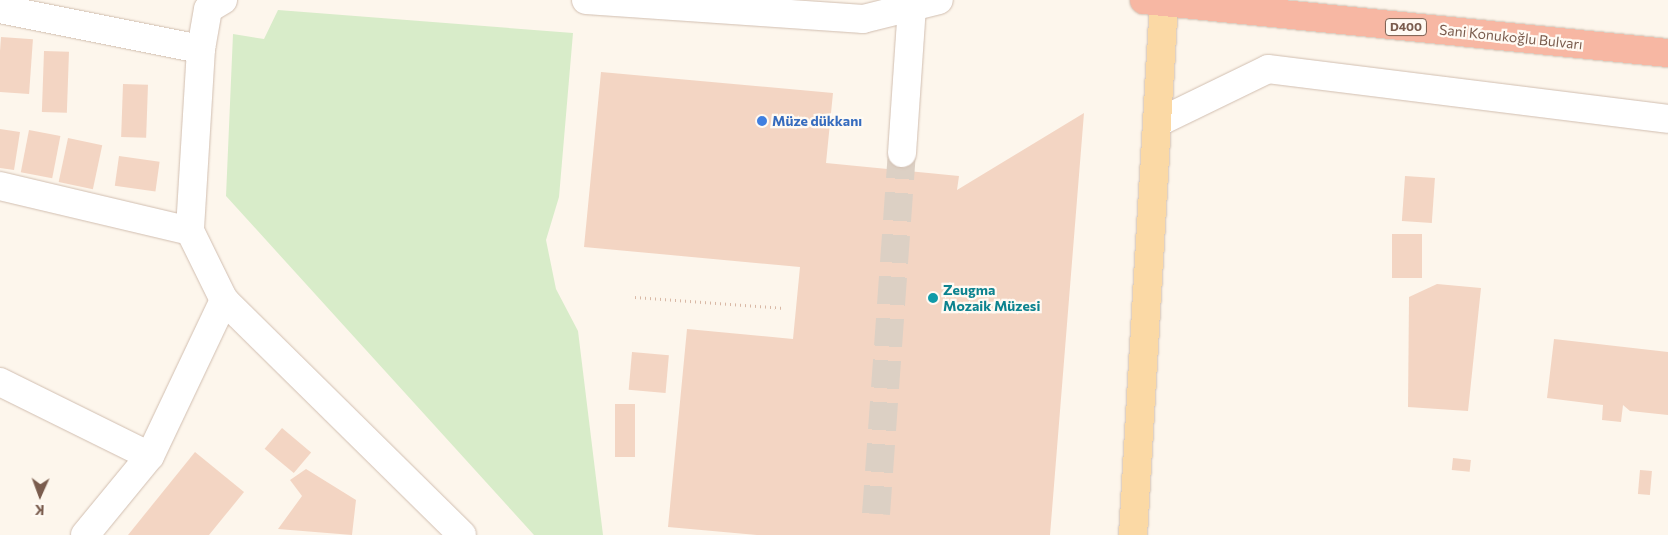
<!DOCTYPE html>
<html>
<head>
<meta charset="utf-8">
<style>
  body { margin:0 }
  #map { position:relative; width:1668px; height:535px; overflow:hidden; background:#fdf6ec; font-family:Commissioner,sans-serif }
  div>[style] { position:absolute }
  .green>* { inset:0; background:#d8ecc9 }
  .building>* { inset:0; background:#f3d5c3; transform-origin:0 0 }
  .minor-tunnel>* { height:28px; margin-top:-14px; transform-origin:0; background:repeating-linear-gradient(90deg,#dcd0c4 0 28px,transparent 0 42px) }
  .path>* { height:3px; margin-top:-1.5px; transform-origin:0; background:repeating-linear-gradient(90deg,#d9b8a5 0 1px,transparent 0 5px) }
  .roads { filter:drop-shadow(0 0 1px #d1beb0) drop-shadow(0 0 1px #d1beb0) }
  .minor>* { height:28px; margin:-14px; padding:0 14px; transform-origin:14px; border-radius:14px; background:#fff }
  .major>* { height:28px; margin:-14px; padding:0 14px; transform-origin:14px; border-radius:14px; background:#fbd9a5 }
  .highway>* { height:28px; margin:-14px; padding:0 14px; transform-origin:14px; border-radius:14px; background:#f7b7a3 }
  .dots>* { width:14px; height:14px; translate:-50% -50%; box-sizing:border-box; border:2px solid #fffaf3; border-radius:50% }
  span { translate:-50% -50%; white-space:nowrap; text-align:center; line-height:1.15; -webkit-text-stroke:4.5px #fffaf3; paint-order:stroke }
  .shield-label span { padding:1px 4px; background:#fffaf3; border:1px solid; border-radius:4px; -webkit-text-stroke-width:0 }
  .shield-label { font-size:12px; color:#7a5c4d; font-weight:700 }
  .street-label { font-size:14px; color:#7a5c4d }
  .shop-label { font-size:14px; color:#366cbe; font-weight:700 }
  .left { translate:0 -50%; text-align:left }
  .culture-label { font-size:14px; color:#0d838f; font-weight:700 }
  .north { position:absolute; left:15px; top:470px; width:50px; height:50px; -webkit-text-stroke:4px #fffaf3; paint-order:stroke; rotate:182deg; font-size:14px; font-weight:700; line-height:20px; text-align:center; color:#7a5c4d }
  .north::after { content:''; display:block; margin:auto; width:18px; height:22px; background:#7a5c4d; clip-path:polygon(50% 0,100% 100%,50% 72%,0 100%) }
</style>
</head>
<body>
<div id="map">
  <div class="green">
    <div style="clip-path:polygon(278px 10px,573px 33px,559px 197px,546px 240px,556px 289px,578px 331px,603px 535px,534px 535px,226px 196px,233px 34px,264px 39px)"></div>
  </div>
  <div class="building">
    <div style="left:1px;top:37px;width:32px;height:55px;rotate:4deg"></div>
    <div style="left:44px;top:51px;width:25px;height:61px;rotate:2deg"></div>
    <div style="clip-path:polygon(601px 72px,833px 93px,826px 163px,959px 176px,957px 190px,1084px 113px,1050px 535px,757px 535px,668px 527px,687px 329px,793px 339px,800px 267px,584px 247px)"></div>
    <div style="left:123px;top:84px;width:25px;height:53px;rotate:2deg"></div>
    <div style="clip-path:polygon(0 129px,20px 132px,14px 170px,0 168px)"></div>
    <div style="left:29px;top:130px;width:32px;height:43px;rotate:11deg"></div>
    <div style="left:68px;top:138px;width:35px;height:45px;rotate:12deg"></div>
    <div style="left:119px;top:156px;width:41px;height:30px;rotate:8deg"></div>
    <div style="left:1405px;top:176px;width:30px;height:45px;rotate:4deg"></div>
    <div style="left:1392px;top:234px;width:30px;height:44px"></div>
    <div style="clip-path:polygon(1437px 284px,1481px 288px,1468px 411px,1408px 407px,1409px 297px)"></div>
    <div style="clip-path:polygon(1554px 339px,1668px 352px,1668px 415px,1630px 411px,1623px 405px,1621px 422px,1602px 420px,1603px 405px,1547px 398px)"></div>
    <div style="left:632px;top:352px;width:37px;height:38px;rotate:5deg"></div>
    <div style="left:615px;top:404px;width:20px;height:53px"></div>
    <div style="left:282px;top:428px;width:38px;height:27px;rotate:40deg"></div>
    <div style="clip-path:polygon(195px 452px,244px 492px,209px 535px,128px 535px)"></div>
    <div style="left:1453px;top:458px;width:18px;height:12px;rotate:6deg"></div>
    <div style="clip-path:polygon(306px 469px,356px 500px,352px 535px,278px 529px,302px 496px,290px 480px)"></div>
    <div style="left:1640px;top:470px;width:12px;height:24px;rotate:5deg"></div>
  </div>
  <div class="minor-tunnel">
    <div style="left:876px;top:514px;width:362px;rotate:-85.9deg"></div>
  </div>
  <div class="path">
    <div style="left:635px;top:297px;width:149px;rotate:4.2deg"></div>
  </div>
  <div class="roads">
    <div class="minor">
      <div style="left:223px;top:0;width:17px;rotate:149deg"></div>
      <div style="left:208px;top:9px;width:41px;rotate:99.9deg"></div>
      <div style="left:201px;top:49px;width:182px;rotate:93.5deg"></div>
      <div style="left:190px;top:231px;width:77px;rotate:63.8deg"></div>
      <div style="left:224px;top:300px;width:334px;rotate:44.6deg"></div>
      <div style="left:586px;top:0;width:278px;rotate:3.9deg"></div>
      <div style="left:863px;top:19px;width:78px;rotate:-14deg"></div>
      <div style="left:0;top:9px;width:205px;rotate:11.3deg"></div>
      <div style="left:1157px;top:123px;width:123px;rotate:-25.9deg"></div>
      <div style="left:1268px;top:69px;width:403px;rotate:7.1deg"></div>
      <div style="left:902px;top:153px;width:146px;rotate:-86.1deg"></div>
      <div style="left:0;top:186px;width:195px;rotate:13.3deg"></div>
      <div style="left:0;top:382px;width:167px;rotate:26.3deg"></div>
      <div style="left:85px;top:535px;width:102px;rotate:-50.6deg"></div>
      <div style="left:150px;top:456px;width:173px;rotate:-64.6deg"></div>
    </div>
    <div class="major">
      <div style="left:1133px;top:535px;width:534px;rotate:-86.67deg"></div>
    </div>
    <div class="highway">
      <div style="left:1144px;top:0;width:527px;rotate:5.78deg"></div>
    </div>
  </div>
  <div class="dots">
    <div style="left:762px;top:121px;background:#3f7fe0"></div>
    <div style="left:933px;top:298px;background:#0f9aa8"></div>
  </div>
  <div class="shield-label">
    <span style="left:1406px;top:27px">D400</span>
  </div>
  <div class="street-label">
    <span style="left:1511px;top:37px;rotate:6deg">Sani Konukoğlu Bulvarı</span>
  </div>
  <div class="shop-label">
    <span class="left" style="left:772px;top:121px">Müze dükkanı</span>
  </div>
  <div class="culture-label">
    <span class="left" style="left:943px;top:298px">Zeugma<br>Mozaik Müzesi</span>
  </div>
  <div class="north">K</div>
</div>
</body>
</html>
